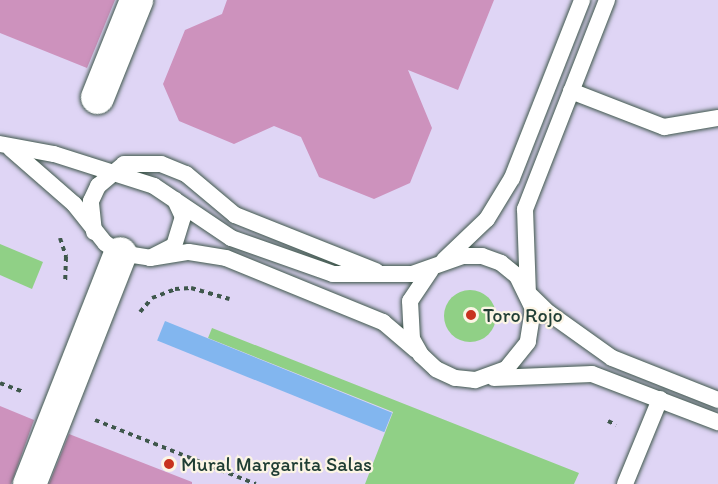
<!DOCTYPE html>
<html>
<head>
<meta charset="utf-8">
<style>
  body { margin:0 }
  #map { position:relative; width:718px; height:484px; overflow:hidden; background:#f4ebd2; font-family:Itim,sans-serif }
  div>[style] { position:absolute }
  .built>* { inset:0; background:#dfd5f5; transform-origin:0 0 }
  .green>* { inset:0; background:#90d086 }
  .round { border-radius:50% }
  .water>* { inset:0; background:#82b6ef; transform-origin:0 0 }
  .building>* { inset:0; background:#cd92bd }
  .path>* { height:4px; margin-top:-2px; transform-origin:0; background:repeating-linear-gradient(90deg,#3f574c 0 4.5px,transparent 0 9px) }
  .roads { filter:drop-shadow(0 0 2px #3f574c) drop-shadow(0 0 2px #3f574c) }
  .lane>* { height:16px; margin:-8px; padding:0 8px; transform-origin:8px; border-radius:8px; background:#fff }
  .street>* { height:33px; margin:-16.5px; padding:0 16.5px; transform-origin:16.5px; border-radius:16.5px; background:#fff }
  .dots>* { width:16px; height:16px; translate:-50% -50%; box-sizing:border-box; border:3px solid #fcf5e5; border-radius:50% }
  span { translate:-50% -50%; white-space:nowrap; text-align:center; line-height:1.15; -webkit-text-stroke:4.5px #fcf5e5; paint-order:stroke }
  .poi-label { font-size:20px; color:#1f3d34 }
  .left { translate:0 -50%; text-align:left }
</style>
</head>
<body>
<div id="map">
  <div class="built">
    <div style="left:0;top:0;width:718px;height:484px"></div>
  </div>
  <div class="green">
    <div style="clip-path:polygon(0 244px,43px 262px,32px 289px,0 275px)"></div>
    <div class="round" style="left:444px;top:290px;width:52px;height:52px"></div>
    <div style="clip-path:polygon(212px 328px,579px 473px,574px 484px,365px 484px,393px 412px,208px 338px)"></div>
  </div>
  <div class="water">
    <div style="left:165px;top:321px;width:245px;height:21px;rotate:22deg"></div>
  </div>
  <div class="building">
    <div style="clip-path:polygon(0 0,115px 0,87px 68px,0 33px)"></div>
    <div style="clip-path:polygon(227px 0,494px 0,458px 90px,408px 70px,432px 128px,410px 183px,374px 199px,319px 177px,301px 137px,274px 126px,234px 144px,179px 121px,163px 84px,185px 30px,222px 14px)"></div>
    <div style="clip-path:polygon(0 406px,34px 420px,11px 484px,0 484px)"></div>
    <div style="clip-path:polygon(69px 434px,192px 482px,192px 484px,49px 484px)"></div>
  </div>
  <div class="path">
    <div style="left:60px;top:238px;width:20px;rotate:72deg"></div>
    <div style="left:66px;top:257px;width:23px;rotate:92deg"></div>
    <div style="left:140px;top:312px;width:18px;rotate:-49deg"></div>
    <div style="left:152px;top:298px;width:25px;rotate:-21deg"></div>
    <div style="left:175px;top:289px;width:16px;rotate:-4deg"></div>
    <div style="left:191px;top:288px;width:40px;rotate:16deg"></div>
    <div style="left:0;top:383px;width:25px;rotate:21deg"></div>
    <div style="left:95px;top:420px;width:173px;rotate:21.7deg"></div>
    <div style="left:608px;top:421px;width:9px;rotate:27deg"></div>
  </div>
  <div class="roads">
    <div class="lane">
      <div style="left:607px;top:0;width:225px;rotate:111.4deg"></div>
      <div style="left:525px;top:209px;width:84px;rotate:88deg"></div>
      <div style="left:528px;top:293px;width:29px;rotate:44deg"></div>
      <div style="left:549px;top:313px;width:77px;rotate:35.5deg"></div>
      <div style="left:612px;top:358px;width:114px;rotate:21.6deg"></div>
      <div style="left:571px;top:91px;width:100px;rotate:21.2deg"></div>
      <div style="left:664px;top:127px;width:55px;rotate:-9.5deg"></div>
      <div style="left:0;top:144px;width:55px;rotate:10.5deg"></div>
      <div style="left:54px;top:154px;width:105px;rotate:17.7deg"></div>
      <div style="left:154px;top:186px;width:93px;rotate:34deg"></div>
      <div style="left:231px;top:238px;width:108px;rotate:19.4deg"></div>
      <div style="left:333px;top:274px;width:79px"></div>
      <div style="left:412px;top:274px;width:54px;rotate:-19.4deg"></div>
      <div style="left:463px;top:256px;width:19px"></div>
      <div style="left:482px;top:256px;width:20px;rotate:20deg"></div>
      <div style="left:501px;top:263px;width:21px;rotate:39deg"></div>
      <div style="left:517px;top:276px;width:37px;rotate:64deg"></div>
      <div style="left:533px;top:309px;width:33px;rotate:99deg"></div>
      <div style="left:528px;top:342px;width:35px;rotate:129deg"></div>
      <div style="left:506px;top:369px;width:33px;rotate:160deg"></div>
      <div style="left:475px;top:380px;width:20px;rotate:-174deg"></div>
      <div style="left:455px;top:378px;width:21px;rotate:-155deg"></div>
      <div style="left:436px;top:369px;width:21px;rotate:-137deg"></div>
      <div style="left:421px;top:355px;width:18px;rotate:-119deg"></div>
      <div style="left:412px;top:339px;width:38px;rotate:-93deg"></div>
      <div style="left:410px;top:301px;width:37px;rotate:-56deg"></div>
      <div style="left:11px;top:149px;width:84px;rotate:41.1deg"></div>
      <div style="left:74px;top:204px;width:50px;rotate:51.5deg"></div>
      <div style="left:105px;top:243px;width:18px;rotate:34deg"></div>
      <div style="left:120px;top:253px;width:30px;rotate:9deg"></div>
      <div style="left:150px;top:258px;width:27px;rotate:-27deg"></div>
      <div style="left:174px;top:246px;width:30px;rotate:-73deg"></div>
      <div style="left:183px;top:217px;width:19px;rotate:-115deg"></div>
      <div style="left:94px;top:232px;width:31px;rotate:-96deg"></div>
      <div style="left:91px;top:201px;width:17px;rotate:-65deg"></div>
      <div style="left:98px;top:186px;width:34px;rotate:-40deg"></div>
      <div style="left:124px;top:164px;width:37px"></div>
      <div style="left:161px;top:164px;width:27px;rotate:22deg"></div>
      <div style="left:186px;top:174px;width:64px;rotate:39.9deg"></div>
      <div style="left:235px;top:215px;width:152px;rotate:21.7deg"></div>
      <div style="left:150px;top:258px;width:39px;rotate:-9deg"></div>
      <div style="left:189px;top:252px;width:37px;rotate:9deg"></div>
      <div style="left:226px;top:258px;width:170px;rotate:22.2deg"></div>
      <div style="left:383px;top:322px;width:43px;rotate:40.3deg"></div>
      <div style="left:444px;top:260px;width:59px;rotate:-43.6deg"></div>
      <div style="left:487px;top:219px;width:48px;rotate:-58.6deg"></div>
      <div style="left:512px;top:178px;width:191px;rotate:-68.5deg"></div>
      <div style="left:494px;top:378px;width:98px;rotate:-2.3deg"></div>
      <div style="left:592px;top:374px;width:135px;rotate:20.9deg"></div>
      <div style="left:625px;top:484px;width:92px;rotate:-67.6deg"></div>
    </div>
    <div class="street">
      <div style="left:97px;top:97px;width:105px;rotate:-68.1deg"></div>
      <div style="left:29px;top:484px;width:248px;rotate:-68.5deg"></div>
    </div>
  </div>
  <div class="dots">
    <div style="left:471px;top:315px;background:#c8321e"></div>
    <div style="left:169px;top:464px;background:#c8321e"></div>
  </div>
  <div class="poi-label">
    <span class="left" style="left:483px;top:315px">Toro Rojo</span>
    <span class="left" style="left:181px;top:464px">Mural Margarita Salas</span>
  </div>
</div>
</body>
</html>
